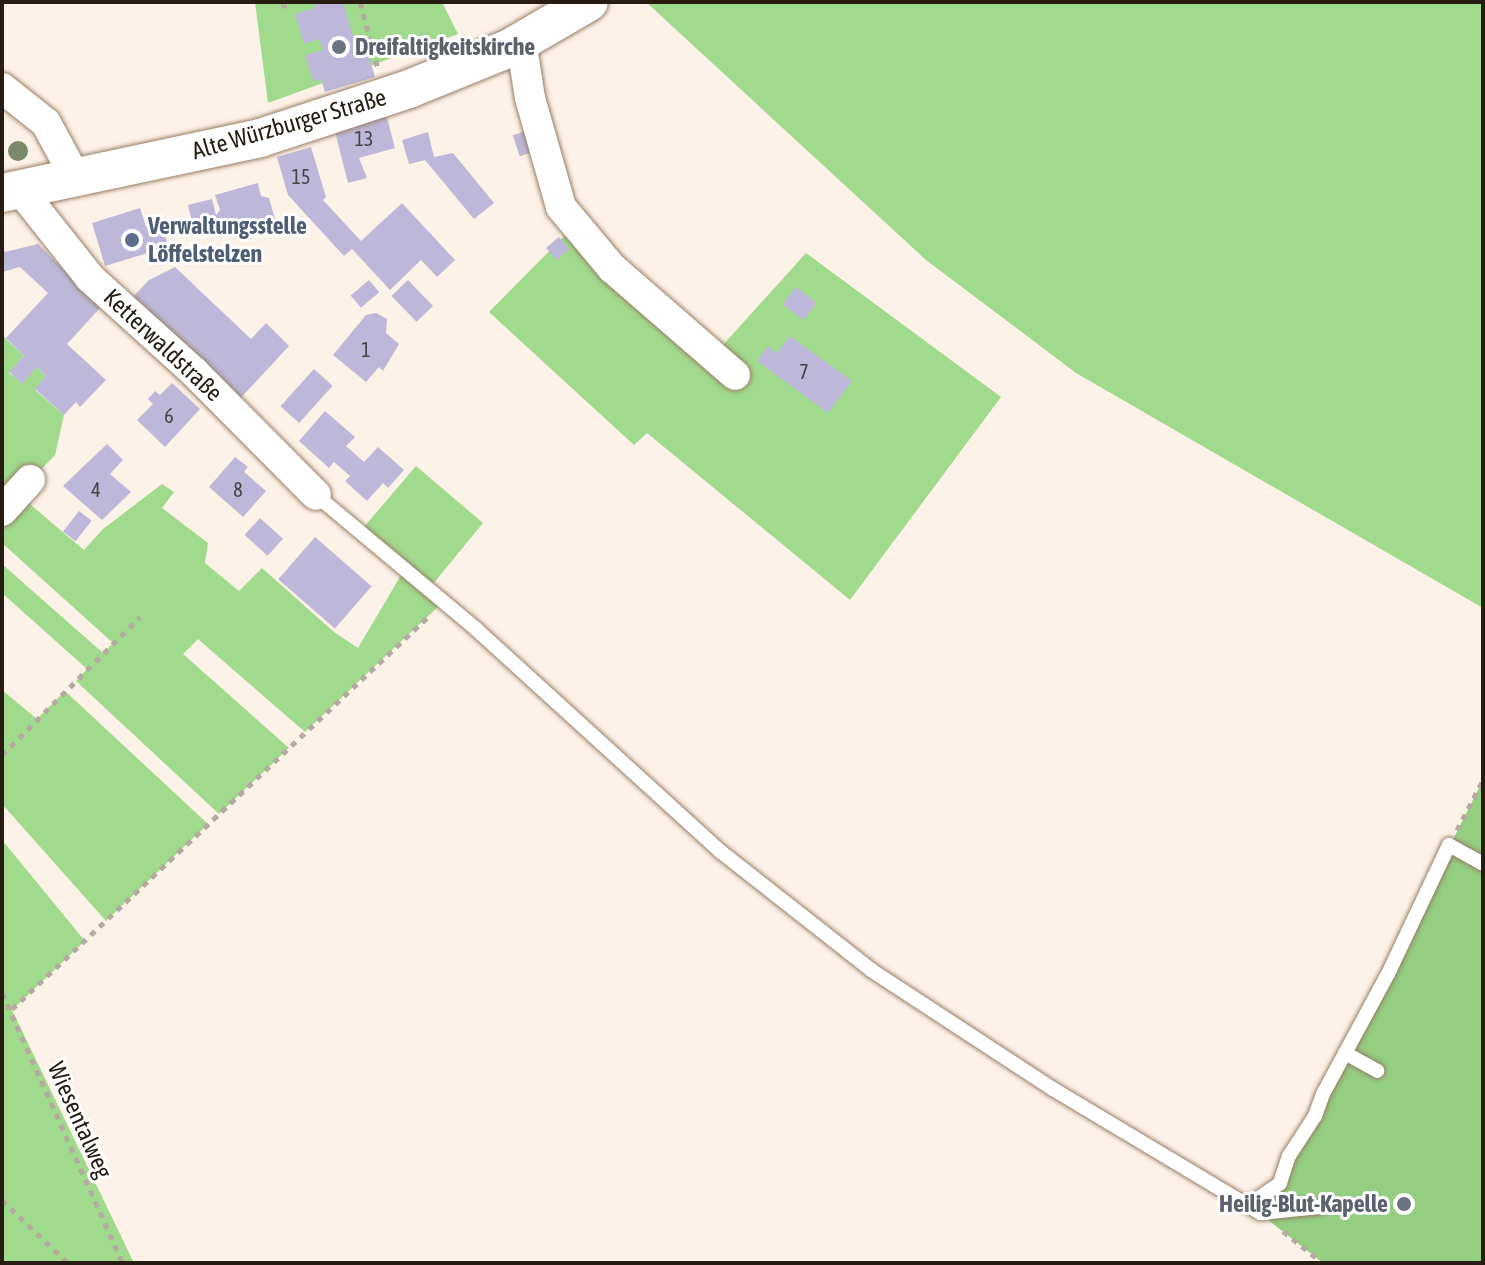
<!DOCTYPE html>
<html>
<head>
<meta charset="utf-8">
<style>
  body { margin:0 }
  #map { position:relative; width:1485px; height:1265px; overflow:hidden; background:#fdf2e7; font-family:"Asap Condensed",sans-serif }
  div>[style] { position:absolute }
  .green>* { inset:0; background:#a0da8d }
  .forest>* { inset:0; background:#93ce81 }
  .building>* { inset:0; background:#bdb8d9; transform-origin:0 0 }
  .path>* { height:5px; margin-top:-2.5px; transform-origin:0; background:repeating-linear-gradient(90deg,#b4aa9f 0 6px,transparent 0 12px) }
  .roads { filter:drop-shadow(0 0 2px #967e65) drop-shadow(0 0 2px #967e65) }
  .service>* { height:14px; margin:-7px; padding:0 7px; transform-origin:7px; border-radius:7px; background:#fff }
  .minor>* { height:30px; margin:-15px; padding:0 15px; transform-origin:15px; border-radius:15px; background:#fff }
  .tertiary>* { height:38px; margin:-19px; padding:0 19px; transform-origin:19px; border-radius:19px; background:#fff }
  .trees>* { width:20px; height:20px; margin:-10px; border-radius:50%; background:#7a8a68 }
  .dots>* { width:22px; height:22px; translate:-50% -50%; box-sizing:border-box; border:4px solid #fff; border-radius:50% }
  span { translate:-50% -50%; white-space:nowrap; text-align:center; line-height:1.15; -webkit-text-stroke:6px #fff; paint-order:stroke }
  .number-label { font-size:20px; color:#4c4344 }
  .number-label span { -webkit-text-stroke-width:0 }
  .worship-label { font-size:24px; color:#5b616d; font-weight:700 }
  .left { translate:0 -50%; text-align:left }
  .right { translate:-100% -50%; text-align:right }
  .street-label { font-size:24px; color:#261c12 }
  .service-label { font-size:24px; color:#4e5e75; font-weight:700 }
  .frame { position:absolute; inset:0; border:4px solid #261c12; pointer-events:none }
</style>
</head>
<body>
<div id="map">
  <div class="green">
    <div style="clip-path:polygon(255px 2px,442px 2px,458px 34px,268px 103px)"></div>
    <div style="clip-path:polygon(646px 2px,1483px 2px,1483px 608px,1076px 373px,926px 260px)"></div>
    <div style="clip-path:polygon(574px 226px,723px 345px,806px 253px,1001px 397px,850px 600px,647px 433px,634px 445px,489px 312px)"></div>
    <div style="clip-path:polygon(2px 335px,24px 356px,9px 373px,22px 383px,37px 367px,46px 376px,35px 390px,64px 415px,55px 455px,18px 494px,84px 550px,103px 529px,162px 484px,174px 492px,162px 508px,208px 543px,205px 563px,239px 591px,262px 568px,334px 632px,358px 648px,404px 570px,358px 534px,416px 466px,483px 523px,428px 590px,443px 602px,305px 732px,198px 639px,183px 654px,289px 748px,219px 814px,76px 681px,87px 669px,2px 593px,2px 564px,103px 653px,113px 643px,2px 543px)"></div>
    <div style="clip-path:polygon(2px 690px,37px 719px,65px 691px,208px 824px,106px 921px,2px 804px)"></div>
    <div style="clip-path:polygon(2px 840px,85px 941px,12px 1010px,134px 1263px,2px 1262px)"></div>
  </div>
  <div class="forest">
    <div style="clip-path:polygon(1483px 780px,1483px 1263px,1323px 1263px,1249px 1205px,1280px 1183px)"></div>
  </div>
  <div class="building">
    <div style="clip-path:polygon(313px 2px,343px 2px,359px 56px,368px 53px,375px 77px,325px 92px,321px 79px,313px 81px,305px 55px,323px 50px,319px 39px,304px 44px,295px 14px,315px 8px)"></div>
    <div style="clip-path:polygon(386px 114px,395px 148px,359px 158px,367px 178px,348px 183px,334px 128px)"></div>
    <div style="left:529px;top:130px;width:22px;height:17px;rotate:72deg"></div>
    <div style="clip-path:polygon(428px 132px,434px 157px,453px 153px,494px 203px,474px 219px,425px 160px,409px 164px,402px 140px)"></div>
    <div style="clip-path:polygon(311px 147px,326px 197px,323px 200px,361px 241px,402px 203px,455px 260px,437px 277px,421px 260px,390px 290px,352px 249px,344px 256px,288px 195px,277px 157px)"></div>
    <div style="clip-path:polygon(258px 183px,261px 196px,269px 198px,275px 219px,221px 234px,218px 224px,194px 230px,188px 205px,212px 199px,216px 215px,220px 210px,215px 195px)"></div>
    <div style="clip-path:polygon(140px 208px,146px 227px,161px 223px,171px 254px,153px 260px,151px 252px,105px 266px,92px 223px)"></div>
    <div style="left:559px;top:237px;width:16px;height:17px;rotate:50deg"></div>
    <div style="clip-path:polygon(2px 243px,5px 252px,38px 244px,101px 307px,67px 344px,106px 380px,80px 407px,76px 402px,64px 415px,35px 389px,46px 376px,37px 367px,22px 384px,9px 372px,24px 356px,6px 338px,48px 293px,20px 267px,2px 272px)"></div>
    <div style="clip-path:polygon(175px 267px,251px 339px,266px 323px,289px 346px,237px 402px,129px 301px,149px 280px)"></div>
    <div style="left:369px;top:280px;width:16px;height:24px;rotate:50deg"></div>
    <div style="left:408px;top:280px;width:36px;height:23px;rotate:46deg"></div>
    <div style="left:796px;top:287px;width:26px;height:22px;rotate:37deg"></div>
    <div style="clip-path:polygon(376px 313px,387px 319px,386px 333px,399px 344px,383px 371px,379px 367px,366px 382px,333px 355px,366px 315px)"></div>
    <div style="clip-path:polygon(790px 336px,852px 381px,828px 413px,757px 361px,768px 346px,777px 353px)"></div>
    <div style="left:314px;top:369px;width:25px;height:50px;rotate:42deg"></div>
    <div style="clip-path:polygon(172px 383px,200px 409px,165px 447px,137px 420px,153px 404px,148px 399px,155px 391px,160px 395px)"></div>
    <div style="clip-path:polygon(325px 411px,355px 437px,346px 446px,364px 462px,378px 447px,404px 470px,388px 488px,383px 483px,367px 501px,345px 481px,350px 476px,334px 462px,329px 468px,299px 441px)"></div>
    <div style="clip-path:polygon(107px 444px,123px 460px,110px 474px,131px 492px,102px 520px,63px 486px)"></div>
    <div style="clip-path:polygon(235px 457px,248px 467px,244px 472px,266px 491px,243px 517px,209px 487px)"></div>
    <div style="left:79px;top:511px;width:16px;height:26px;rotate:38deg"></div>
    <div style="left:260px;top:518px;width:31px;height:23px;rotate:42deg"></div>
    <div style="left:315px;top:537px;width:75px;height:56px;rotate:41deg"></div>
  </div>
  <div class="path">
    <div style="left:283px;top:2px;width:10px;rotate:73deg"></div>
    <div style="left:360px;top:2px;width:69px;rotate:75deg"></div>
    <div style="left:2px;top:755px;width:195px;rotate:-45deg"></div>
    <div style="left:1457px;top:830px;width:56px;rotate:-62.5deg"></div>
    <div style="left:2px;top:993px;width:296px;rotate:65.9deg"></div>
    <div style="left:12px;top:1009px;width:576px;rotate:-43.31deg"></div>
    <div style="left:2px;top:1200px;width:91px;rotate:43.7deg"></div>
    <div style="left:1283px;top:1231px;width:51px;rotate:38.7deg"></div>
  </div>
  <div class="roads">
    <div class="service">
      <div style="left:316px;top:495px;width:209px;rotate:39.9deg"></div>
      <div style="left:476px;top:629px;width:330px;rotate:42.3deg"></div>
      <div style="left:720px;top:851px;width:192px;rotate:38.2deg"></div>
      <div style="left:871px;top:970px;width:217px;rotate:33.2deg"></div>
      <div style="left:1053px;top:1089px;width:241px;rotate:30.9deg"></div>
      <div style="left:1260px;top:1213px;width:60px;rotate:-5.7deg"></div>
      <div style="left:1345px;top:1053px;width:37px;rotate:29deg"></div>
      <div style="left:1249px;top:1205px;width:38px;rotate:-35deg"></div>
      <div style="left:1280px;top:1183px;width:28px;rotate:-72deg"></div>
      <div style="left:1289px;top:1156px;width:48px;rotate:-57deg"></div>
      <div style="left:1315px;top:1116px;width:23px;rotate:-70deg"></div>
      <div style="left:1323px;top:1094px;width:136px;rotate:-61.6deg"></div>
      <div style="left:1388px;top:974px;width:143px;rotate:-64.7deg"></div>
      <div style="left:1449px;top:845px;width:39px;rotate:29deg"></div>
    </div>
    <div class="minor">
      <div style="left:521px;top:41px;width:58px;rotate:81deg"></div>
      <div style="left:530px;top:98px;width:113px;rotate:74.1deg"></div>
      <div style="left:561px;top:207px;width:80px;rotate:50.1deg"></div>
      <div style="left:612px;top:268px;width:163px;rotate:41deg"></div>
      <div style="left:2px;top:88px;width:56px;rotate:38.5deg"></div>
      <div style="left:46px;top:123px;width:59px;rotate:61.7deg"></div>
      <div style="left:18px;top:187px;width:116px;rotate:51.6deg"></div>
      <div style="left:90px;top:278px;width:140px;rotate:42.1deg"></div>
      <div style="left:194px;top:372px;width:173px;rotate:45.2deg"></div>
      <div style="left:2px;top:511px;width:42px;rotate:-47.9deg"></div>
    </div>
    <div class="tertiary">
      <div style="left:2px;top:193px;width:264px;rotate:-12deg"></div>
      <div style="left:260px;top:138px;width:61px;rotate:-18.1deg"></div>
      <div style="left:318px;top:119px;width:96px;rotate:-18.2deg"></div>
      <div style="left:409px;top:89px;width:109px;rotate:-22.1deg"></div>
      <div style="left:510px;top:48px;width:91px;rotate:-30.2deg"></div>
    </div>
  </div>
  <div class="trees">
    <div style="left:18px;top:151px"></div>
  </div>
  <div class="dots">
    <div style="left:339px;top:47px;background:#6b7280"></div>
    <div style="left:132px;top:240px;background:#5c6f8a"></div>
    <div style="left:1404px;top:1204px;background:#6b7280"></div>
  </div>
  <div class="number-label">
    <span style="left:364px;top:138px">13</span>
    <span style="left:301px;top:176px">15</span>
    <span style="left:366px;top:349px">1</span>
    <span style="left:804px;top:371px">7</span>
    <span style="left:169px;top:415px">6</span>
    <span style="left:96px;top:489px">4</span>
    <span style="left:238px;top:489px">8</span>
  </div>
  <div class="worship-label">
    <span class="left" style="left:355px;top:47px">Dreifaltigkeitskirche</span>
    <span class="right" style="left:1388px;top:1204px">Heilig-Blut-Kapelle</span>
  </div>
  <div class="street-label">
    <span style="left:289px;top:124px;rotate:-16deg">Alte Würzburger Straße</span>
    <span style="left:163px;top:345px;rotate:43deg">Ketterwaldstraße</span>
    <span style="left:80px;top:1120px;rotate:66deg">Wiesentalweg</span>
  </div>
  <div class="service-label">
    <span class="left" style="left:148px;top:240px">Verwaltungsstelle<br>Löffelstelzen</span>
  </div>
  <div class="frame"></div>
</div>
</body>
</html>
